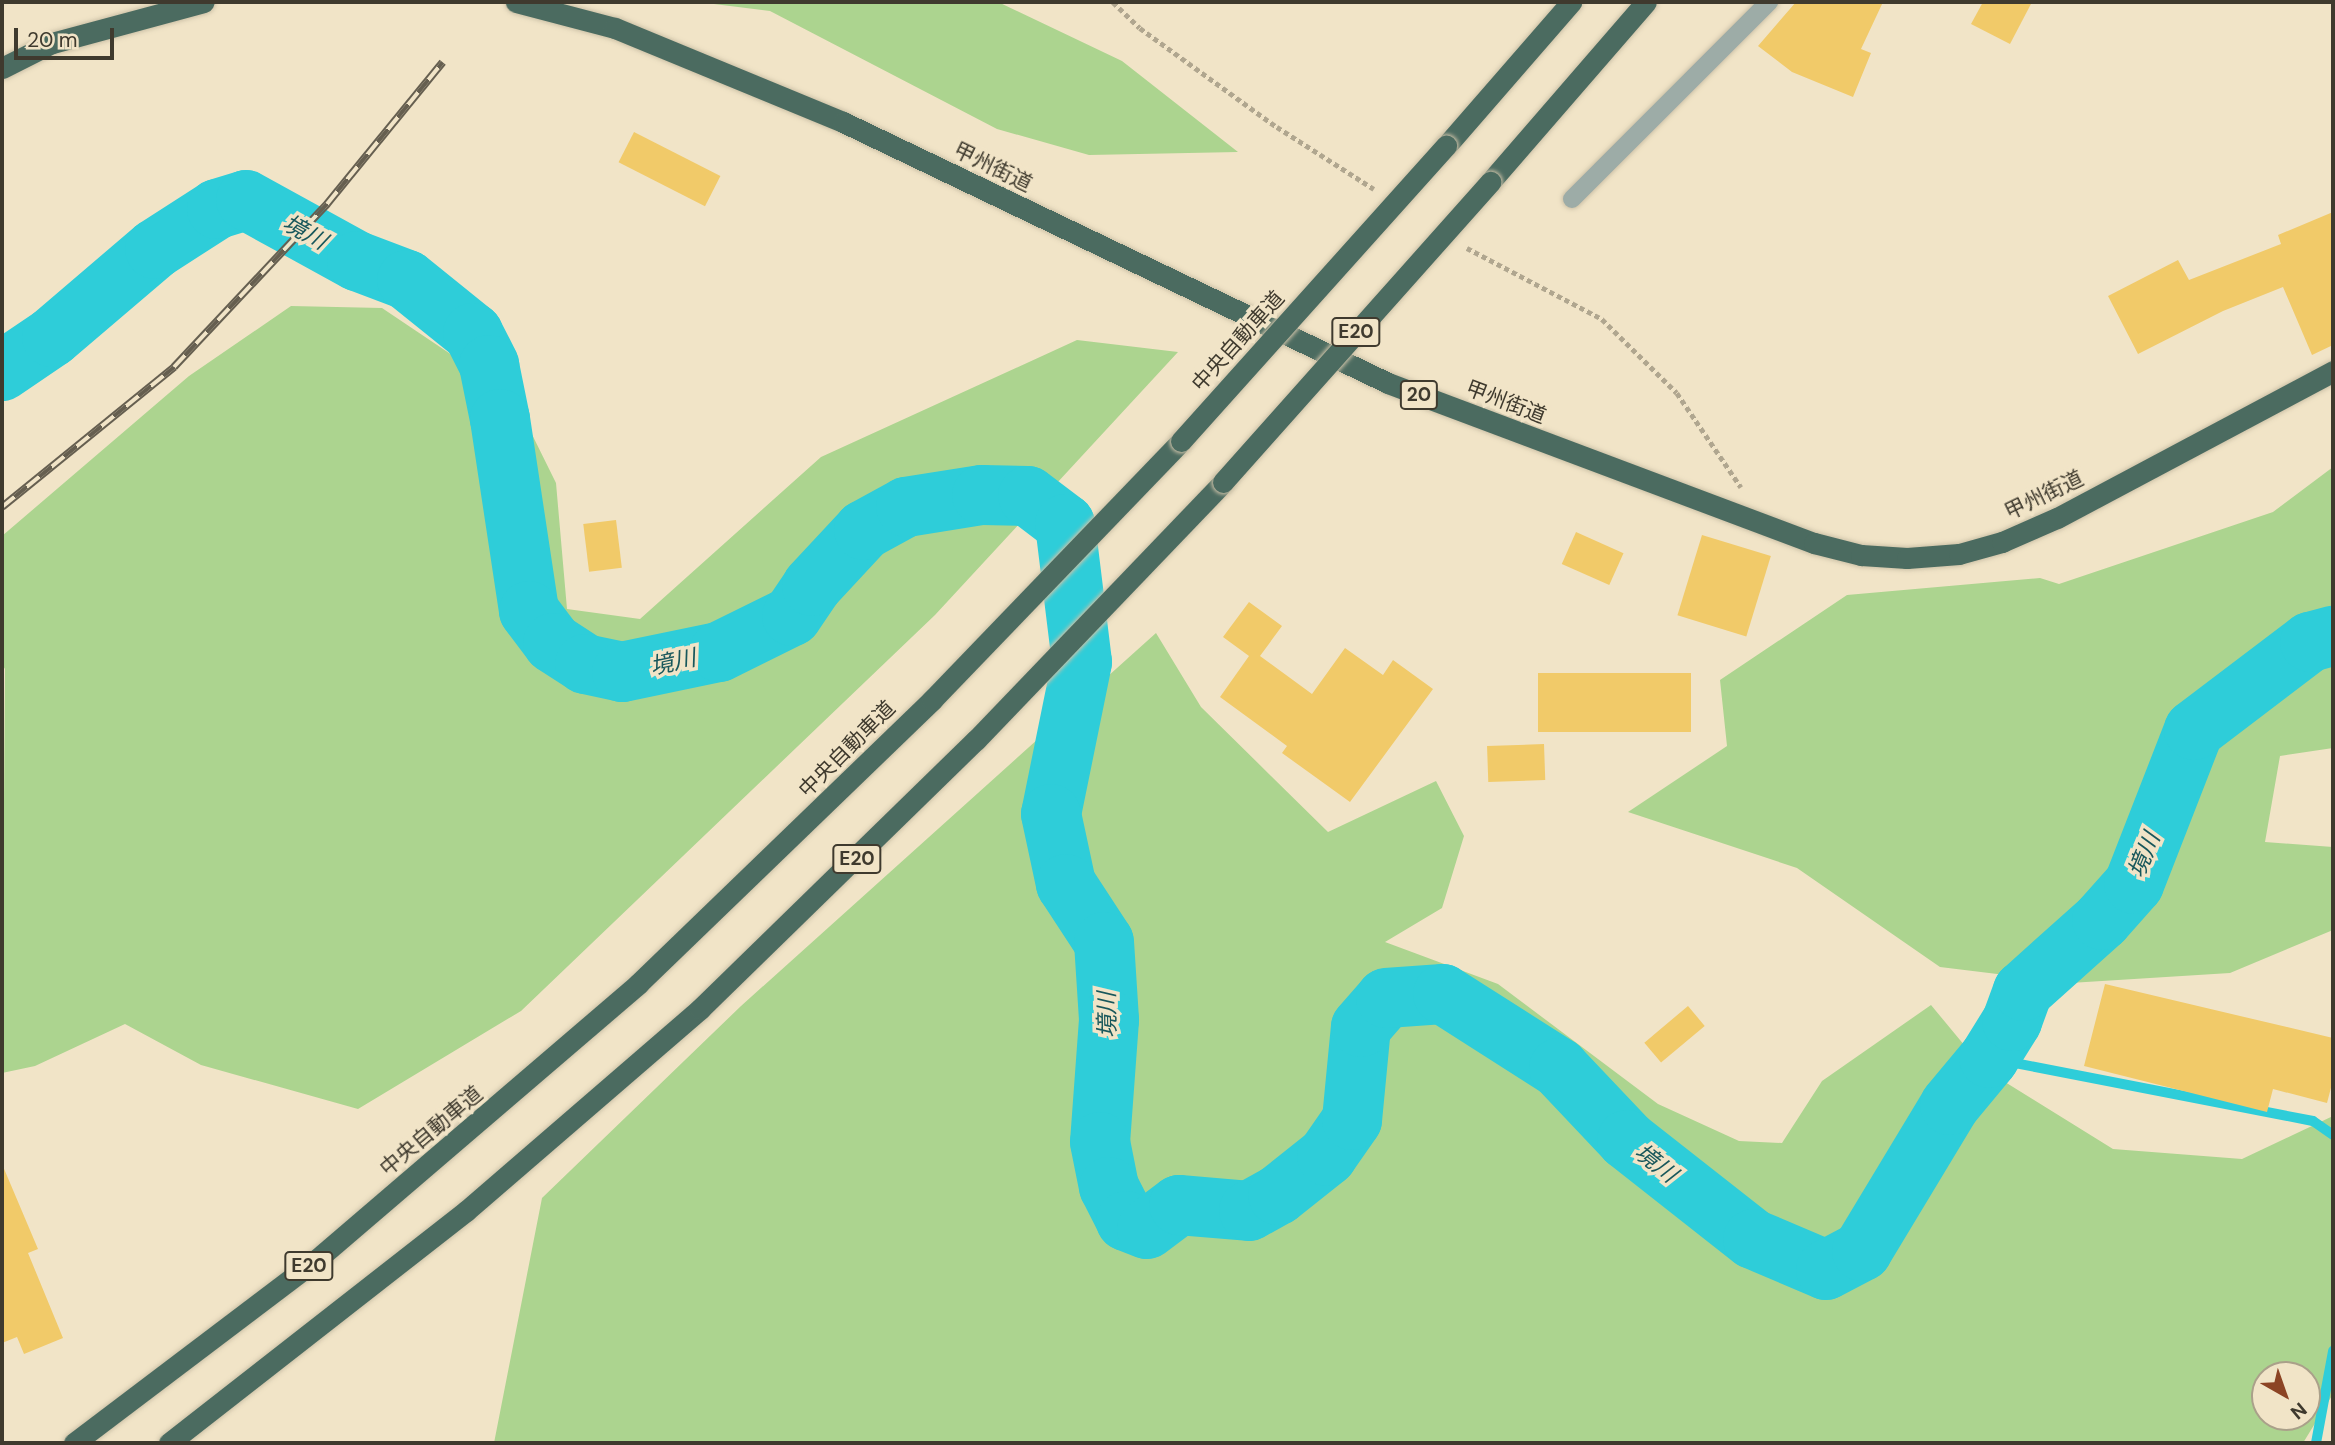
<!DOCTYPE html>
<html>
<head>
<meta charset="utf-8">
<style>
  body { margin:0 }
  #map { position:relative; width:2335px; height:1445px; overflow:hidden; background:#f1e4c7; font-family:"DM Sans","Noto Sans JP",sans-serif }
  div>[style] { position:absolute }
  .green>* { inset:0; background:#acd48f }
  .stream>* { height:10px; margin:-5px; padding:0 5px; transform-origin:5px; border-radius:5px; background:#2ecdd9 }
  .river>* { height:60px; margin:-30px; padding:0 30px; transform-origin:30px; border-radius:30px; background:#2ecdd9 }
  .building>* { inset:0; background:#f1ca69; transform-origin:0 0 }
  .path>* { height:4.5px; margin-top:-2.25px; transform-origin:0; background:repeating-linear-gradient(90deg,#b0a68f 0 5px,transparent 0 8.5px) }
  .roads { filter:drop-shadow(0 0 2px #cdc2a8) drop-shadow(0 0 2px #cdc2a8) }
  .minor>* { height:18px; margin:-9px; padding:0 9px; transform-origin:9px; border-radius:9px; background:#9daca7 }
  .highway>* { height:21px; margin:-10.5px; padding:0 10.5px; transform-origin:10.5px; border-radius:10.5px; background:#4b6b60 }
  .rail>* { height:8px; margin-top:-4px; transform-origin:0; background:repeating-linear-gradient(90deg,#f1e4c7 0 16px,#665f50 0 32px); box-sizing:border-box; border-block:2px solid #665f50 }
  .bridges { filter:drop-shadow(0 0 2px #cdc2a8) drop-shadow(0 0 2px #cdc2a8) }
  .highway-bridge>* { height:21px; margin:-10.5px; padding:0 10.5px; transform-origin:10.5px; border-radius:10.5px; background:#4b6b60 }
  span { translate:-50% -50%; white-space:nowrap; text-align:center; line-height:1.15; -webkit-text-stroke:7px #f1e4c7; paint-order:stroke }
  .shield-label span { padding:2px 5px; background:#f1e4c7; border:2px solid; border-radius:5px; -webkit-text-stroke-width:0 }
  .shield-label { font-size:19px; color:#3f3a2e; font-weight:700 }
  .street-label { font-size:21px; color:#3f3a2e }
  .water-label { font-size:23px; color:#18575b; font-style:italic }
  .frame { position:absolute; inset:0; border:4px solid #3f3a2e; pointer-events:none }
  .north { position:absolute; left:2251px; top:1361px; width:70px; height:70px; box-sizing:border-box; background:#f1e4c7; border:2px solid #aaa08a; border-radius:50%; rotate:140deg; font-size:19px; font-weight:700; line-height:28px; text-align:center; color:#3f3a2e }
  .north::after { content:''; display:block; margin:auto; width:24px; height:32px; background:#8c4424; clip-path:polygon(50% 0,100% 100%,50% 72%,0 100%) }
  .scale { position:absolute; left:14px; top:28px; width:100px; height:32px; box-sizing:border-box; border:4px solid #3f3a2e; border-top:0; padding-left:9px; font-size:21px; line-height:24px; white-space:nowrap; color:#3f3a2e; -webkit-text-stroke:5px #f1e4c7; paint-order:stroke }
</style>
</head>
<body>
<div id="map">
  <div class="green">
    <div style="clip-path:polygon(698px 2px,998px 2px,1122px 61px,1238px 152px,1089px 155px,997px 129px,770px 11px)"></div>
    <div style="clip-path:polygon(291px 306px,382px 308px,513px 396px,556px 483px,567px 609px,640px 619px,821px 457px,1077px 340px,1178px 352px,935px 615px,521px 1011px,358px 1109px,201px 1065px,125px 1024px,35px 1066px,2px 1073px,5px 669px,2px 664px,2px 536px,189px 376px)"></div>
    <div style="clip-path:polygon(2333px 467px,2333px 748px,2280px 756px,2265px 842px,2333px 847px,2333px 930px,2230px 973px,2070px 983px,1940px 967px,1797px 868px,1628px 812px,1727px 746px,1720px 680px,1847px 595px,2040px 578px,2059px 584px,2273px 512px)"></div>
    <div style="clip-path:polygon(evenodd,1156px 633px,1201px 707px,1328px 832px,1436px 781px,1464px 836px,1442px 908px,1385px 942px,1498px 984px,1658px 1104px,1739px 1141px,1782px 1143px,1822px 1081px,1931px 1005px,1984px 1069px,2113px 1149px,2242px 1159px,2333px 1116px,2333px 1394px,2303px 1443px,494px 1443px,542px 1198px,741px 1006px,1156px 633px,2307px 1375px,2307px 1417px,2265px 1417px,2265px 1375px,2307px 1375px)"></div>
  </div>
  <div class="stream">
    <div style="left:1989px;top:1058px;width:330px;rotate:11deg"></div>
    <div style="left:2313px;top:1121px;width:24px;rotate:35deg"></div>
    <div style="left:2316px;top:1443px;width:94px;rotate:-79.5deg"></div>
  </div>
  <div class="river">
    <div style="left:2px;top:371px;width:60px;rotate:-34.2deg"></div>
    <div style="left:52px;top:337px;width:135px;rotate:-40.5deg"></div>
    <div style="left:155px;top:249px;width:74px;rotate:-32.8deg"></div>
    <div style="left:217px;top:209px;width:30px;rotate:-17deg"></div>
    <div style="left:246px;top:200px;width:127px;rotate:28.8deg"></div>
    <div style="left:357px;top:261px;width:53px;rotate:20.8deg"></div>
    <div style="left:407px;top:280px;width:85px;rotate:38.8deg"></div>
    <div style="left:473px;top:333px;width:36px;rotate:63deg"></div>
    <div style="left:489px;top:365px;width:55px;rotate:78.5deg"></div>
    <div style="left:500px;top:419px;width:194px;rotate:81.4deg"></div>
    <div style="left:529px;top:611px;width:40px;rotate:53deg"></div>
    <div style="left:553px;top:643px;width:38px;rotate:33deg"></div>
    <div style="left:585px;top:664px;width:38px;rotate:12deg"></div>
    <div style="left:622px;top:672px;width:99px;rotate:-11.7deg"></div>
    <div style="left:719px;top:652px;width:81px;rotate:-26.3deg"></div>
    <div style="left:792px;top:616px;width:36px;rotate:-56deg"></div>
    <div style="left:812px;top:586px;width:76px;rotate:-47.1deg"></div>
    <div style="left:864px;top:530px;width:48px;rotate:-28.7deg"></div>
    <div style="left:906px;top:507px;width:77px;rotate:-9deg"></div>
    <div style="left:982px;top:495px;width:46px;rotate:1.2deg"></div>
    <div style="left:1028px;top:496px;width:46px;rotate:37.1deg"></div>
    <div style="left:1065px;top:524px;width:139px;rotate:83deg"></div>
    <div style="left:1082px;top:662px;width:155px;rotate:101.5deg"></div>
    <div style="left:1051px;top:814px;width:72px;rotate:77.9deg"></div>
    <div style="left:1066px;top:884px;width:69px;rotate:56.8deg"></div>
    <div style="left:1104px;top:942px;width:78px;rotate:86.3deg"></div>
    <div style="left:1109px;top:1020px;width:122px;rotate:94.2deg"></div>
    <div style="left:1100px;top:1142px;width:46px;rotate:78.7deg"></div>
    <div style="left:1109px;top:1187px;width:38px;rotate:63deg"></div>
    <div style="left:1126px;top:1221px;width:22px;rotate:21deg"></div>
    <div style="left:1147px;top:1229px;width:40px;rotate:-37deg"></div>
    <div style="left:1179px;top:1205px;width:70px;rotate:4.9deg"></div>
    <div style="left:1249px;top:1211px;width:33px;rotate:-29deg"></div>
    <div style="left:1278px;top:1195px;width:63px;rotate:-38.5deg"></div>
    <div style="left:1327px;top:1156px;width:44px;rotate:-55.2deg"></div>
    <div style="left:1352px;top:1120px;width:93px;rotate:-84.5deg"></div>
    <div style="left:1361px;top:1027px;width:38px;rotate:-49deg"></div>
    <div style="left:1386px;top:998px;width:57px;rotate:-4deg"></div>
    <div style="left:1443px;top:994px;width:138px;rotate:32.5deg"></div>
    <div style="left:1559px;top:1068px;width:99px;rotate:46.6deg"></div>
    <div style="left:1627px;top:1140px;width:160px;rotate:38.2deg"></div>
    <div style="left:1753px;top:1239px;width:79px;rotate:23deg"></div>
    <div style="left:1826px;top:1270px;width:41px;rotate:-27.8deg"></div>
    <div style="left:1862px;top:1251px;width:170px;rotate:-58.9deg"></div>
    <div style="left:1950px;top:1105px;width:61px;rotate:-50.3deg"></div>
    <div style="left:1989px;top:1058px;width:44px;rotate:-58.1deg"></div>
    <div style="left:2012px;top:1021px;width:32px;rotate:-70deg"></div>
    <div style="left:2023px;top:991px;width:106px;rotate:-41.9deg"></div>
    <div style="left:2102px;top:920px;width:48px;rotate:-48.4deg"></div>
    <div style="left:2134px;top:884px;width:165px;rotate:-68.7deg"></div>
    <div style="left:2194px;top:730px;width:146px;rotate:-37.2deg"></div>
    <div style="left:2310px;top:642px;width:24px;rotate:-15deg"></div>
  </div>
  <div class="building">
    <div style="clip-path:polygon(1796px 2px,1883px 2px,1861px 49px,1871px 53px,1853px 97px,1792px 72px,1758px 46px)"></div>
    <div style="clip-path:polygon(1983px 2px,2032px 2px,2010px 44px,1971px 24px)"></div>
    <div style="left:634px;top:132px;width:97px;height:34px;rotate:27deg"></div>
    <div style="clip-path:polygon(2333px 212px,2333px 345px,2312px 355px,2283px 287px,2223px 311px,2138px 354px,2108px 296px,2178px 260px,2189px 280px,2281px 244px,2278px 235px)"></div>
    <div style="left:616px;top:520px;width:48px;height:33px;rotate:83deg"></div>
    <div style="left:1576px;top:532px;width:52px;height:35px;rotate:24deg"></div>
    <div style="left:1702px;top:535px;width:72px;height:84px;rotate:17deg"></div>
    <div style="clip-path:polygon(1249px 602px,1282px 626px,1260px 656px,1312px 694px,1345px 648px,1383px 675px,1393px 660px,1433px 689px,1350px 802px,1282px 753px,1287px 746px,1220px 697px,1249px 656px,1223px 637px)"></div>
    <div style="left:1691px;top:673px;width:59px;height:153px;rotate:90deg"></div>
    <div style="left:1544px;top:744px;width:36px;height:57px;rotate:88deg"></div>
    <div style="clip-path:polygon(2105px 984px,2333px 1038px,2333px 1080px,2327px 1103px,2273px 1089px,2267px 1112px,2084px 1066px)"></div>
    <div style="left:1688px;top:1006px;width:26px;height:57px;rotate:50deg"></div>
    <div style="clip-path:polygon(2px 1164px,38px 1249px,28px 1253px,63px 1338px,24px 1354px,17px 1337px,2px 1343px)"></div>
  </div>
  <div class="path">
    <div style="left:1113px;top:2px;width:37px;rotate:44deg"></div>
    <div style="left:1140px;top:28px;width:169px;rotate:35.9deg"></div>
    <div style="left:1277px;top:127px;width:115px;rotate:32.6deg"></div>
    <div style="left:1467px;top:248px;width:153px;rotate:27.7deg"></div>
    <div style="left:1602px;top:319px;width:105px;rotate:44.6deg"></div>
    <div style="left:1677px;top:393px;width:114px;rotate:55.8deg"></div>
  </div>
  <div class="roads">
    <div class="minor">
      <div style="left:1572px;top:199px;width:279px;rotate:-45deg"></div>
    </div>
    <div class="highway">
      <div style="left:516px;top:2px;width:102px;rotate:14.7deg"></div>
      <div style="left:615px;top:28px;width:247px;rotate:22.4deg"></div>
      <div style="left:843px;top:122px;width:604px;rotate:25.59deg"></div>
      <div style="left:1388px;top:383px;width:455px;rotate:20.6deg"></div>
      <div style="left:1814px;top:543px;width:49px;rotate:14.3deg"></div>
      <div style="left:1861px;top:555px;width:46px;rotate:3.7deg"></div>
      <div style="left:1907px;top:558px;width:52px;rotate:-4.4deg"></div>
      <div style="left:1959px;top:554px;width:45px;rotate:-15.6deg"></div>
      <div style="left:2002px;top:542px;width:60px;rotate:-23.6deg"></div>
      <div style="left:2057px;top:518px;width:313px;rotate:-28deg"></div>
      <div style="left:2px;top:68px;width:56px;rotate:-26.6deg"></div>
      <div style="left:52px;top:43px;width:157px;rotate:-15.1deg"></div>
      <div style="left:1446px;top:146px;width:191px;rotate:-49deg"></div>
      <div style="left:1490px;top:182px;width:238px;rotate:-49.1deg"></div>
      <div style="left:74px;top:1443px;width:302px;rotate:-37.1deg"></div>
      <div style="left:315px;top:1261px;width:426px;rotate:-40.6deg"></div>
      <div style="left:638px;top:984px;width:409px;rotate:-44deg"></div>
      <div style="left:932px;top:700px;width:359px;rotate:-46.1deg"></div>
      <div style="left:169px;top:1443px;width:377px;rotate:-38deg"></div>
      <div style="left:466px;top:1211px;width:309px;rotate:-40.8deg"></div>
      <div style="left:700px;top:1009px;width:385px;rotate:-44.3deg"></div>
      <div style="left:976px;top:740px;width:357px;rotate:-46.2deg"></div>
    </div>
  </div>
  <div class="rail">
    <div style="left:2px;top:507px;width:222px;rotate:-39.1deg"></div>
    <div style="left:174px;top:367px;width:224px;rotate:-46.8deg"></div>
    <div style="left:327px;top:204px;width:183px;rotate:-50.8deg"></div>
  </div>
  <div class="bridges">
    <div class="highway-bridge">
      <div style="left:1181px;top:441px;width:397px;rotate:-48.1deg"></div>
      <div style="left:1223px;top:482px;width:402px;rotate:-48.3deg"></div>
    </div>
  </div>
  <div class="shield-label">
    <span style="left:1356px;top:332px">E20</span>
    <span style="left:1419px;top:395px">20</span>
    <span style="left:857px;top:859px">E20</span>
    <span style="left:309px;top:1266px">E20</span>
  </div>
  <div class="street-label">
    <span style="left:993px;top:167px;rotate:26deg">甲州街道</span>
    <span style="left:1238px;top:341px;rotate:-48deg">中央自動車道</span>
    <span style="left:1506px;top:402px;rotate:21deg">甲州街道</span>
    <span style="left:2044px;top:495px;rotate:-26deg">甲州街道</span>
    <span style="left:847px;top:749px;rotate:-45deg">中央自動車道</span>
    <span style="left:431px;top:1131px;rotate:-40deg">中央自動車道</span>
  </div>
  <div class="water-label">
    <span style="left:305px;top:232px;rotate:29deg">境川</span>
    <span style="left:673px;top:662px;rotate:-12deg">境川</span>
    <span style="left:2144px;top:855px;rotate:-68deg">境川</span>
    <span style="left:1107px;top:1015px;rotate:-91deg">境川</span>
    <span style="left:1656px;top:1163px;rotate:38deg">境川</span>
  </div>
  <div class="frame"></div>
  <div class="north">N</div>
  <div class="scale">20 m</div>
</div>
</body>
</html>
